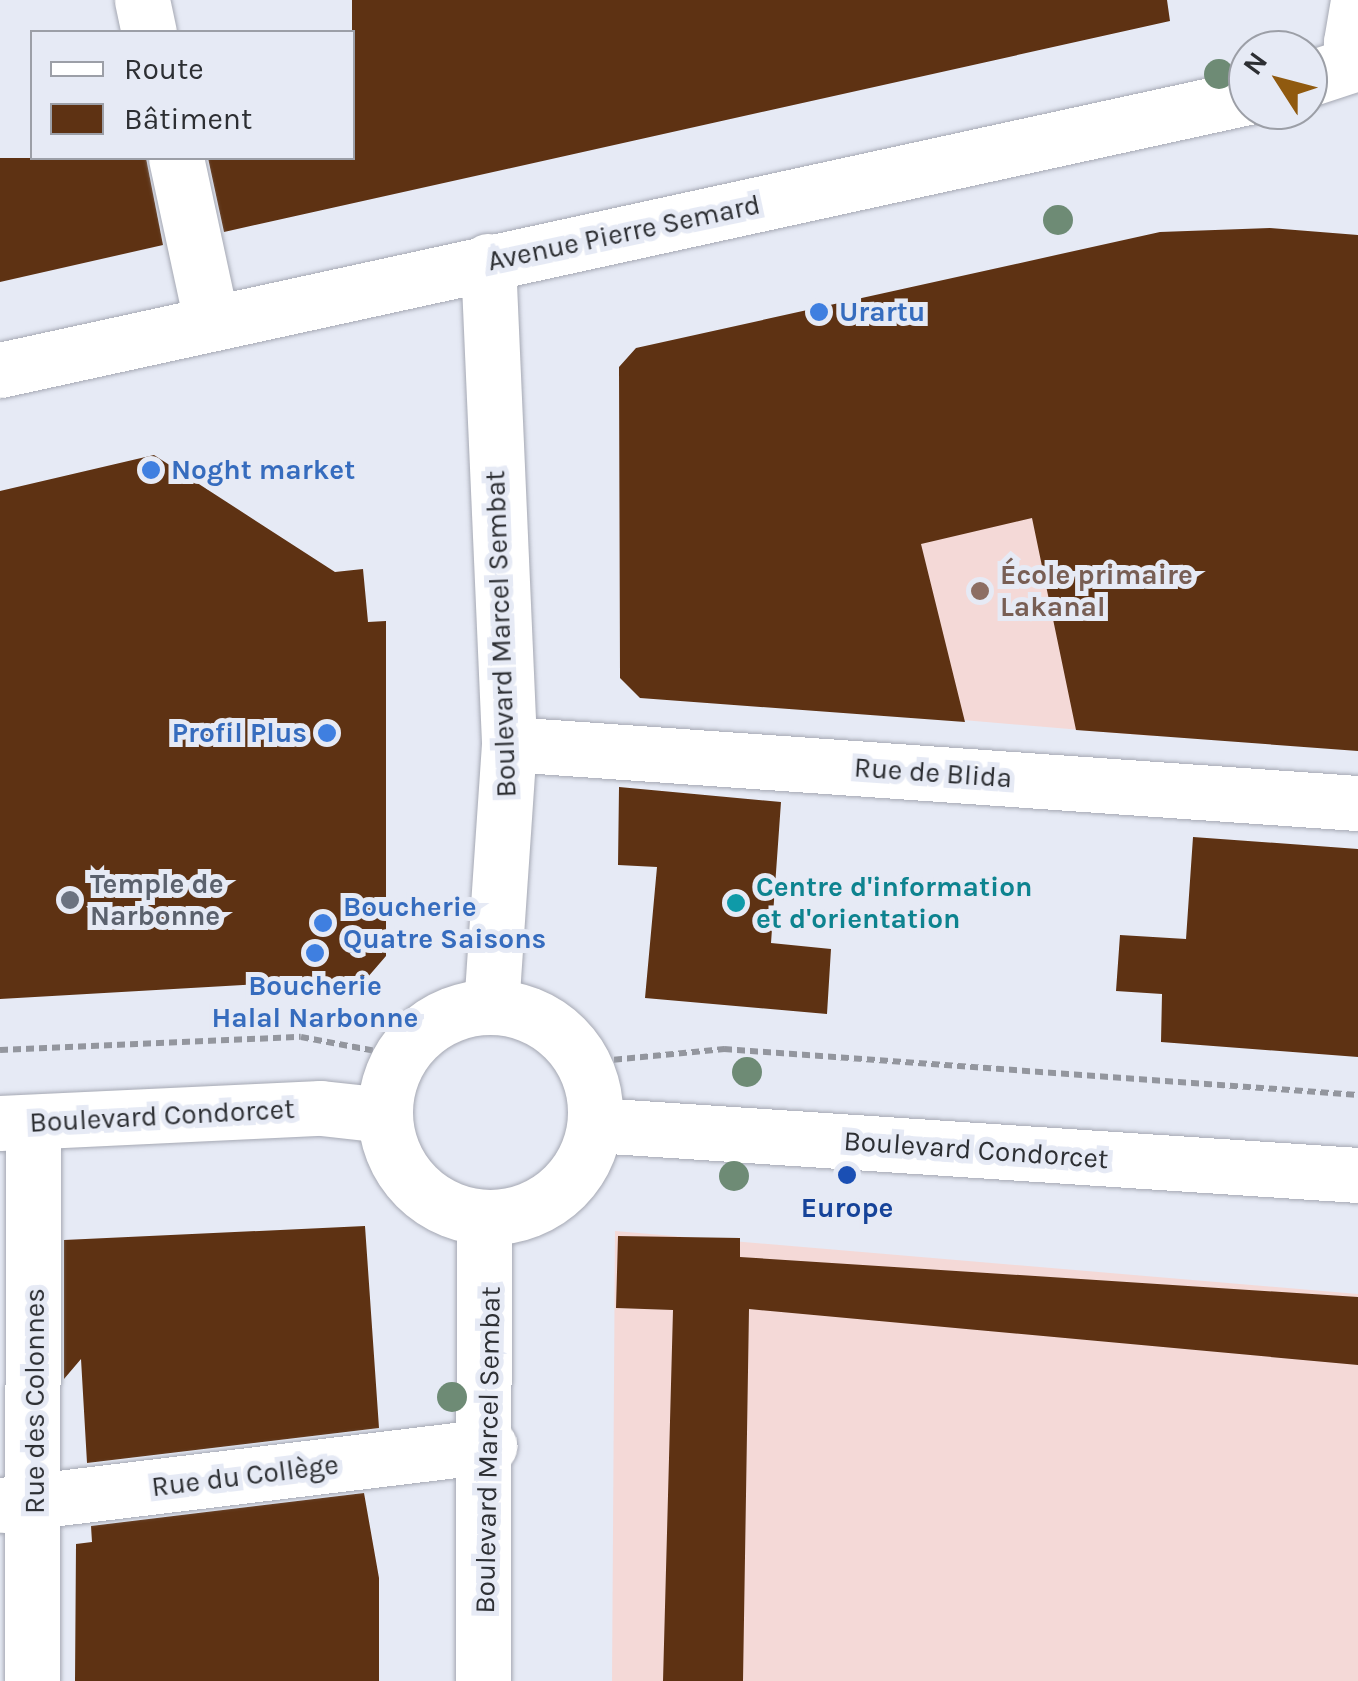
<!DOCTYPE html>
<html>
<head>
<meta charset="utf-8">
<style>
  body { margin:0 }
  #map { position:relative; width:1358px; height:1681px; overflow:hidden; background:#e6eaf5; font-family:Karla,sans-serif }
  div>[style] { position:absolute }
  .education>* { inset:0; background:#f4d9d7 }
  .building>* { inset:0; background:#5e3213 }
  .path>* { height:6px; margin-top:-3px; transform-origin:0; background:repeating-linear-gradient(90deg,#93969e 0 8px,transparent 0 13px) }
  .roads { filter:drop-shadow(0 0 2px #a5a8b3) drop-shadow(0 0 2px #a5a8b3) }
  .minor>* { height:55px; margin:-27.5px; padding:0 27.5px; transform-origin:27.5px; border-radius:27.5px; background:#fff }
  .minor>.ring { margin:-27.5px; padding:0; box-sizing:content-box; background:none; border:55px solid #fff; border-radius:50% }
  .major>* { height:55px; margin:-27.5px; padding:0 27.5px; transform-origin:27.5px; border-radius:27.5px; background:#fff }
  .trees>* { width:30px; height:30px; margin:-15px; border-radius:50%; background:#6e8b75 }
  .dots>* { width:28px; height:28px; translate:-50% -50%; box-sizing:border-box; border:5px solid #e6eaf5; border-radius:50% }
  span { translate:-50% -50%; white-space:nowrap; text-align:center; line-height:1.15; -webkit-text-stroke:10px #e6eaf5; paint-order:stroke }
  .street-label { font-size:28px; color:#2d2f33 }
  .shop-label { font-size:28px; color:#366cbe; font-weight:700 }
  .left { translate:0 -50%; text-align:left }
  .right { translate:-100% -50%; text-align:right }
  .education-label { font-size:28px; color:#785e54; font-weight:700 }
  .worship-label { font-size:28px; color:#5b616d; font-weight:700 }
  .culture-label { font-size:28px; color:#0d838f; font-weight:700 }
  .transit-label { font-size:28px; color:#164399; font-weight:700 }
  .legend { position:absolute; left:30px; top:30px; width:325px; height:130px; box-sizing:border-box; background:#e6eaf5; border:2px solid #9c9fa7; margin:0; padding:12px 18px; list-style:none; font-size:30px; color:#2d2f33 }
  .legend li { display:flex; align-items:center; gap:20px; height:50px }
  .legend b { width:50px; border:2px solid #9c9fa7 }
  .north { position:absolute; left:1228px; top:30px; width:100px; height:100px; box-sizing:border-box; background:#e6eaf5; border:2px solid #9c9fa7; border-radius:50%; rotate:306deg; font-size:28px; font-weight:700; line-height:40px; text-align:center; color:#2d2f33 }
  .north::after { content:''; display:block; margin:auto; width:35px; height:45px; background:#905a0f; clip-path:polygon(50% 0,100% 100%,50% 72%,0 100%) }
</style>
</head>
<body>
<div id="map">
  <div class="education">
    <div style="clip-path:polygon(1083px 442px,1153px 736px,963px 720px,821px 497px)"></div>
    <div style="clip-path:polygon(615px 1231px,1358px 1294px,1358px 1681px,612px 1681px)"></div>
  </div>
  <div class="building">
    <div style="clip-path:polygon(352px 0,1167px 0,1170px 21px,224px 232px,208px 158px,352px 158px)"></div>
    <div style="clip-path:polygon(0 158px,146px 158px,163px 245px,0 282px)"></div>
    <div style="clip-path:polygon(1270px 228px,1358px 235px,1358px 751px,1076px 730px,1032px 518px,921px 544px,965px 722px,640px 698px,620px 678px,619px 367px,636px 348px,1160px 232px)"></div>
    <div style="clip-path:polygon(154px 455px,335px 572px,363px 569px,368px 622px,386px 621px,386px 956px,367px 978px,0 999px,0 491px)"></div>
    <div style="clip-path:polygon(619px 787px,781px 802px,771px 943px,831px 949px,827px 1014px,645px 998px,657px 867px,618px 865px)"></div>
    <div style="clip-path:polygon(1193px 837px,1358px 849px,1358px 1057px,1161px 1042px,1162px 994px,1116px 991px,1120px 935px,1186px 939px)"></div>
    <div style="clip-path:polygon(365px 1226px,379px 1428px,87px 1463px,81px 1359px,64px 1379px,64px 1240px)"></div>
    <div style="clip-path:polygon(618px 1236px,740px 1238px,740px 1257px,1358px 1297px,1358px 1365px,749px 1309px,743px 1681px,663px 1681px,673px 1310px,616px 1308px)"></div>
    <div style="clip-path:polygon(364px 1493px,379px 1578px,379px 1681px,75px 1681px,76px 1544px,92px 1542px,91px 1526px)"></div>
  </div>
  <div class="path">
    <div style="left:0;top:1050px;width:301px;rotate:-2.5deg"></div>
    <div style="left:301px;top:1037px;width:76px;rotate:10.6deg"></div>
    <div style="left:601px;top:1061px;width:124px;rotate:-5.6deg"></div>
    <div style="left:724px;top:1049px;width:636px;rotate:4.15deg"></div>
  </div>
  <div class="roads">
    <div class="minor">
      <div style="left:142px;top:0;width:33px;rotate:78deg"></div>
      <div style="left:1308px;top:79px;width:52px;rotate:-18.1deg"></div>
      <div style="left:176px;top:158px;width:166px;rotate:77.8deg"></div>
      <div style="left:488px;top:261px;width:483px;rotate:87.5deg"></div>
      <div style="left:509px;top:744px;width:263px;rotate:93.9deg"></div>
      <div style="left:0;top:370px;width:1278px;rotate:-12.34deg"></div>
      <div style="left:509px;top:744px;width:851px;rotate:3.98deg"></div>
      <div class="ring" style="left:385px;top:1007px;width:155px;height:155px"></div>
      <div style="left:0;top:1123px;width:321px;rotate:-2.7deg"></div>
      <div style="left:321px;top:1108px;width:63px;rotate:6.3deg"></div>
      <div style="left:595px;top:1125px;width:765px;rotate:3.75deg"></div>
      <div style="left:1px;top:1505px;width:492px;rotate:-6.9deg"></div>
      <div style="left:32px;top:1681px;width:559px;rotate:-89.9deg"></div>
      <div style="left:483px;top:1681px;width:463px;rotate:-89.9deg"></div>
    </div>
    <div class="major">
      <div style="left:1358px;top:1px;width:42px;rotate:99.7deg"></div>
      <div style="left:1351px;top:42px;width:23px;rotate:72deg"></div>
    </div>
  </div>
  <div class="trees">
    <div style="left:1219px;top:74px"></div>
    <div style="left:1058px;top:220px"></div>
    <div style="left:747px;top:1072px"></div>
    <div style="left:734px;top:1176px"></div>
    <div style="left:452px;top:1397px"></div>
  </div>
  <div class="dots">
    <div style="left:819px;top:312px;background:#3f7fe0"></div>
    <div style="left:151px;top:470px;background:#3f7fe0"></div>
    <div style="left:980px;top:591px;background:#8d6e63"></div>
    <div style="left:327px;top:733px;background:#3f7fe0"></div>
    <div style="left:70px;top:900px;background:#6b7280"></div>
    <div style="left:736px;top:903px;background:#0f9aa8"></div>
    <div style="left:323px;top:923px;background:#3f7fe0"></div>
    <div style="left:315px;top:953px;background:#3f7fe0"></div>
    <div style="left:847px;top:1175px;background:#1a4fb4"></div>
  </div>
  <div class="street-label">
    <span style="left:624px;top:233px;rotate:-12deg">Avenue Pierre Semard</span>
    <span style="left:501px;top:634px;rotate:-92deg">Boulevard Marcel Sembat</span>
    <span style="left:933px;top:773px;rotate:4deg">Rue de Blida</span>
    <span style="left:162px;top:1116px;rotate:-3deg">Boulevard Condorcet</span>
    <span style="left:976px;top:1150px;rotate:4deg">Boulevard Condorcet</span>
    <span style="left:35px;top:1401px;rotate:-90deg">Rue des Colonnes</span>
    <span style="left:488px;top:1450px;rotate:-89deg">Boulevard Marcel Sembat</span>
    <span style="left:245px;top:1476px;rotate:-7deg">Rue du Collège</span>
  </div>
  <div class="shop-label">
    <span class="left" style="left:839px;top:312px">Urartu</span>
    <span class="left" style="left:171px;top:470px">Noght market</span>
    <span class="right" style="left:307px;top:733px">Profil Plus</span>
    <span class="left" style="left:343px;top:923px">Boucherie<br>Quatre Saisons</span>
    <span style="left:315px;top:1002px">Boucherie<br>Halal Narbonne</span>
  </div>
  <div class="education-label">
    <span class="left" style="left:1000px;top:591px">École primaire<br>Lakanal</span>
  </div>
  <div class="worship-label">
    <span class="left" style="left:90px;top:900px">Temple de<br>Narbonne</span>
  </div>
  <div class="culture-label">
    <span class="left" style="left:756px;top:903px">Centre d'information<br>et d'orientation</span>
  </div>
  <div class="transit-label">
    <span style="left:847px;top:1208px">Europe</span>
  </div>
  <ul class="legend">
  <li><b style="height:12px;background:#fff"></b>Route</li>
  <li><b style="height:28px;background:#5e3213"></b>Bâtiment</li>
  </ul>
  <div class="north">N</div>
</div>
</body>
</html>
